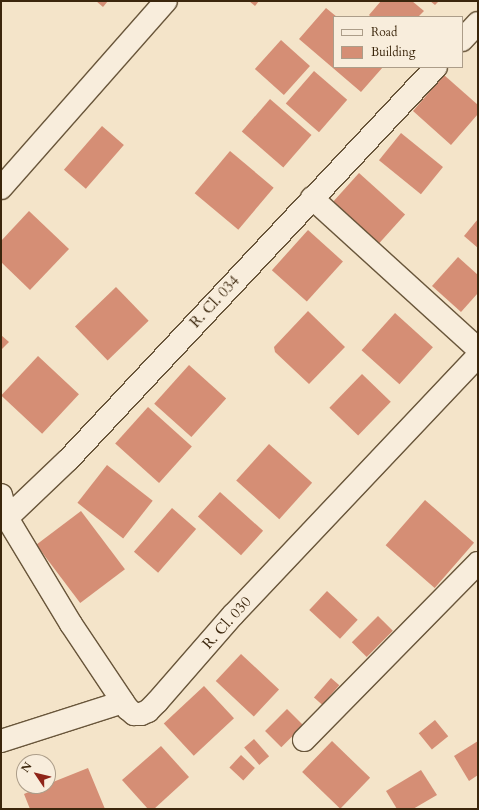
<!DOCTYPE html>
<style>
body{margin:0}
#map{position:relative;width:479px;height:810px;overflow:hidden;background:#f4e4c9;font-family:Cardo,serif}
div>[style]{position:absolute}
.building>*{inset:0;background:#d58e75;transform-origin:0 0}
.roads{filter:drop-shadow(1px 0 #69563b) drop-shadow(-1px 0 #69563b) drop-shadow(0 1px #69563b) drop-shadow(0 -1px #69563b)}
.minor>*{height:22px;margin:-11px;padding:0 11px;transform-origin:11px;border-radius:11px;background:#f8eddc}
span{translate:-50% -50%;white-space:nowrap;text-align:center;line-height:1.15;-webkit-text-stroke:3.5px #f8eddc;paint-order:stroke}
.street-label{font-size:15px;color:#3b260c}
.frame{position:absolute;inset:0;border:2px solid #3b260c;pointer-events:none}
.legend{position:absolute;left:333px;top:16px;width:130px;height:52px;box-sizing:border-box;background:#f8eddc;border:1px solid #ac9d89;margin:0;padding:5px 7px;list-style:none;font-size:12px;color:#3b260c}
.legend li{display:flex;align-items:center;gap:8px;height:20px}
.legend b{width:20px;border:1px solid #ac9d89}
.north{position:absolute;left:16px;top:754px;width:40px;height:40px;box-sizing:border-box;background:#f8eddc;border:1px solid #ac9d89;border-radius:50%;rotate:305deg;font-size:11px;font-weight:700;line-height:16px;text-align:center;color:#3b260c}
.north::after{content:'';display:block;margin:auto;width:14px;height:18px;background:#8f2418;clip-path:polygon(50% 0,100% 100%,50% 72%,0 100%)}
</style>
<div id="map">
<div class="building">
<div style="clip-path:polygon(96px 1px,108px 1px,103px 7px)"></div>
<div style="clip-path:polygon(249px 1px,259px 1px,255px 6px)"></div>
<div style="clip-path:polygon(381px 1px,412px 1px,424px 11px,418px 17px,371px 17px,369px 15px)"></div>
<div style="clip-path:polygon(430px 1px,439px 1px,435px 5px)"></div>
<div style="clip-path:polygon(326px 8px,337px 17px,334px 17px,334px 67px,383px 67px,361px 92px,299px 39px)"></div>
<div style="left:281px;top:40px;width:39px;height:39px;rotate:42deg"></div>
<div style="left:314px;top:71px;width:44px;height:43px;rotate:41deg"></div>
<div style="clip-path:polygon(444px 75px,478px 105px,478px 114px,451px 145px,413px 111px)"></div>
<div style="left:270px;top:99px;width:55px;height:43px;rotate:41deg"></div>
<div style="left:102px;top:126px;width:29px;height:58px;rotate:41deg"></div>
<div style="left:401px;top:133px;width:54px;height:35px;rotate:39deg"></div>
<div style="left:230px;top:151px;width:57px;height:55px;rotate:40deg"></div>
<div style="left:359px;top:173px;width:62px;height:39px;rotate:42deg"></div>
<div style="clip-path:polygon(29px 211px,69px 249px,30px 290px,1px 262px,1px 241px)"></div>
<div style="clip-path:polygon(478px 219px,478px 248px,464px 236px)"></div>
<div style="left:308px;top:230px;width:47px;height:54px;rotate:42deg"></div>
<div style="clip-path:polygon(458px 257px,478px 275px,478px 293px,461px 312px,432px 286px)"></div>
<div style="left:116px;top:287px;width:47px;height:57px;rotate:46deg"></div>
<div style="clip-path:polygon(308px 311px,345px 347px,309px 384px,275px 352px,274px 347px)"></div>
<div style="left:395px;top:313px;width:51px;height:50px;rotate:42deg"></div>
<div style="clip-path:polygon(1px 335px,9px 342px,1px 350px)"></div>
<div style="left:38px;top:356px;width:56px;height:54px;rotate:43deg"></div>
<div style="left:189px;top:365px;width:50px;height:52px;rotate:42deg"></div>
<div style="left:362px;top:374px;width:40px;height:47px;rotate:44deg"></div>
<div style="left:148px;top:407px;width:59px;height:49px;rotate:42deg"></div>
<div style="left:269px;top:444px;width:58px;height:49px;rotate:42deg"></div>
<div style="left:107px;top:465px;width:58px;height:48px;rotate:38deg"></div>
<div style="left:220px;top:492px;width:58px;height:33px;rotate:42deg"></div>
<div style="left:425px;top:500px;width:65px;height:60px;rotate:41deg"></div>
<div style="left:172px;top:508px;width:32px;height:58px;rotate:41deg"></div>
<div style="left:81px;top:511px;width:73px;height:56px;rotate:53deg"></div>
<div style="left:327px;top:591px;width:42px;height:26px;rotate:43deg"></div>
<div style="left:378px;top:616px;width:21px;height:37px;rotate:45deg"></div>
<div style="left:241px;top:654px;width:52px;height:37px;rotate:43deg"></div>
<div style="left:331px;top:678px;width:11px;height:26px;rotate:41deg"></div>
<div style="left:204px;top:686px;width:44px;height:55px;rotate:47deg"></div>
<div style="left:287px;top:709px;width:23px;height:31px;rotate:45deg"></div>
<div style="left:435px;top:720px;width:21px;height:21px;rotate:51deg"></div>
<div style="left:254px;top:739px;width:23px;height:13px;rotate:49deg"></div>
<div style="left:332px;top:741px;width:53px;height:43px;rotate:44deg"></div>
<div style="clip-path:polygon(478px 741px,478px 775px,469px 781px,454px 756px)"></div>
<div style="clip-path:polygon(161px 746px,189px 777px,154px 809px,148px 809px,122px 780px)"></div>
<div style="left:241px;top:755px;width:19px;height:17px;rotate:43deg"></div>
<div style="clip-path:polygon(88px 768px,105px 809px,30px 809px,24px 794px,43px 786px,48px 786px,48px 784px)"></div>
<div style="clip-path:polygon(421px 770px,437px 795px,413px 809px,397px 809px,386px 791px)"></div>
</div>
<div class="roads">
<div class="minor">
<div style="left:462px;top:40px;width:23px;rotate:-47deg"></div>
<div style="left:1px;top:188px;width:249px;rotate:-48.6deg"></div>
<div style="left:312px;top:198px;width:224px;rotate:42.3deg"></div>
<div style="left:1px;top:495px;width:24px;rotate:75deg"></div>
<div style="left:7px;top:518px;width:84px;rotate:-43.6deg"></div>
<div style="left:68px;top:460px;width:538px;rotate:-46.88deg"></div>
<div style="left:7px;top:518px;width:124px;rotate:58.9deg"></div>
<div style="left:71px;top:624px;width:102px;rotate:56.2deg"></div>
<div style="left:128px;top:709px;width:8px;rotate:40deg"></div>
<div style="left:134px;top:714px;width:7px"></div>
<div style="left:141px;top:714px;width:8px;rotate:-23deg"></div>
<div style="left:148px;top:711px;width:13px;rotate:-45deg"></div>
<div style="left:157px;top:702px;width:116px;rotate:-48.9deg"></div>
<div style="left:233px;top:615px;width:357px;rotate:-46.6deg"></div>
<div style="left:304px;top:740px;width:248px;rotate:-45.5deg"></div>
<div style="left:1px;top:741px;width:128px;rotate:-17.7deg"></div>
</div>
</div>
<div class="street-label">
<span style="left:215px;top:302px;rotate:-47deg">R. Cl. 034</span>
<span style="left:227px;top:623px;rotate:-48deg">R. Cl. 030</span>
</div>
<div class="frame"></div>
<ul class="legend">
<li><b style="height:5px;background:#f8eddc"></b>Road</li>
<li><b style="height:11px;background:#d58e75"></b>Building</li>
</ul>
<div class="north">N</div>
</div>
